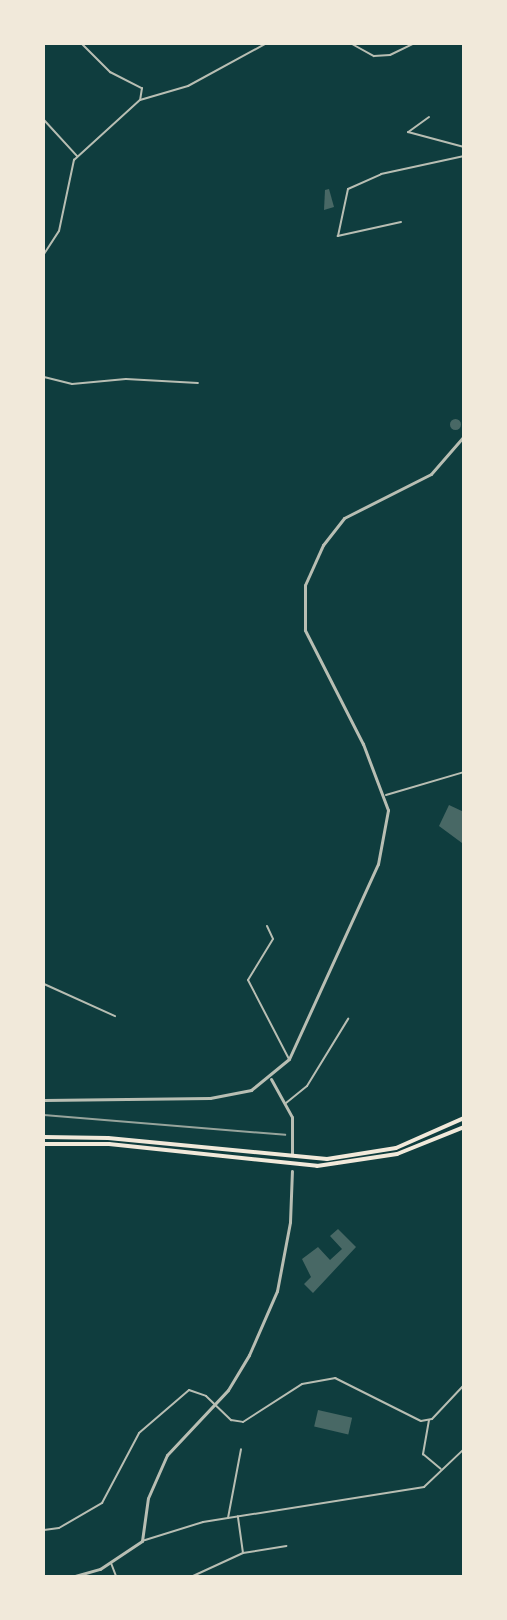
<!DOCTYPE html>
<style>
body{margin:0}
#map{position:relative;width:507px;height:1620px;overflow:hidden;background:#0f3d3e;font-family:"Fira Sans",sans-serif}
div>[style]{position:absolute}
.building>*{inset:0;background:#486865;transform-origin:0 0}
.round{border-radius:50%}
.minor>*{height:2px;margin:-1px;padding:0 1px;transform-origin:1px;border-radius:1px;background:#b8beb3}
.tertiary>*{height:3px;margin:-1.5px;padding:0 1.5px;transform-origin:1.5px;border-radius:1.5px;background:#b8beb3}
.trunk>*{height:4px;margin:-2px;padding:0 2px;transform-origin:2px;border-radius:2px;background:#f1e9da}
.rail>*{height:1.5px;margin:-0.75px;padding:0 0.75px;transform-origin:0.75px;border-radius:0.75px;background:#97a49c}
span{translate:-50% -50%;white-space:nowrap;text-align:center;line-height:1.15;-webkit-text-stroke:6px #f1e9da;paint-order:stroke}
.frame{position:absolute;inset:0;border:45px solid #f1e9da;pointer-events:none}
</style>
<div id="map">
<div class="building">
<div style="clip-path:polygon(329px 189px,334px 207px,324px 210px,325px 190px)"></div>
<div class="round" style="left:449.5px;top:418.5px;width:11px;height:11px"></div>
<div style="clip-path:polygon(449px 805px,464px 812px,462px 843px,439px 826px)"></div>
<div style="clip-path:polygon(338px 1229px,356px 1247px,313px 1293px,304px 1284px,311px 1277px,302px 1259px,318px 1247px,330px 1260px,342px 1249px,330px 1236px)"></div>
<div style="left:318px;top:1410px;width:35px;height:17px;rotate:13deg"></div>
</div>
<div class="minor">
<div style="left:82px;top:44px;width:40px;rotate:45deg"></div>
<div style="left:110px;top:72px;width:36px;rotate:27deg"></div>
<div style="left:142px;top:88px;width:12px;rotate:99deg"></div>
<div style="left:352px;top:44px;width:25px;rotate:29deg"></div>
<div style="left:374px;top:56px;width:16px;rotate:-4deg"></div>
<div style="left:390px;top:55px;width:25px;rotate:-26deg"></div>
<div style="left:140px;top:100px;width:50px;rotate:-16.3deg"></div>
<div style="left:188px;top:86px;width:88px;rotate:-28.6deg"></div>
<div style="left:429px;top:117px;width:26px;rotate:144deg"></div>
<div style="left:408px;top:132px;width:58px;rotate:15deg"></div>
<div style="left:44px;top:120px;width:49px;rotate:47.5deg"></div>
<div style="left:401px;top:222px;width:65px;rotate:167.5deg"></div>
<div style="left:338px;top:236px;width:48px;rotate:-78deg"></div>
<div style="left:348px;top:189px;width:36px;rotate:-24deg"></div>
<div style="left:381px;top:174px;width:85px;rotate:-12.2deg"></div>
<div style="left:44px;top:254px;width:27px;rotate:-57deg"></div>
<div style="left:59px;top:231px;width:73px;rotate:-78.1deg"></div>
<div style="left:74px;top:160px;width:89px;rotate:-42.3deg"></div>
<div style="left:44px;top:377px;width:29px;rotate:14deg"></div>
<div style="left:72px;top:384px;width:54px;rotate:-5.3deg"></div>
<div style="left:126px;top:379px;width:72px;rotate:3.2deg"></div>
<div style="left:386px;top:795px;width:81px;rotate:-16.4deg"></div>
<div style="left:267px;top:926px;width:14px;rotate:65deg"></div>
<div style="left:273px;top:939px;width:48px;rotate:121.4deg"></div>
<div style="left:248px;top:980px;width:89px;rotate:62.6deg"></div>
<div style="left:44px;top:984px;width:78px;rotate:24.3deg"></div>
<div style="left:286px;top:1103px;width:27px;rotate:-39deg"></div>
<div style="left:307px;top:1086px;width:79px;rotate:-58.5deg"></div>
<div style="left:429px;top:1420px;width:35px;rotate:100deg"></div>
<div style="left:423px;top:1454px;width:23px;rotate:40deg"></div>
<div style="left:228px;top:1518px;width:70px;rotate:-79.3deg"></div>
<div style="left:44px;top:1530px;width:15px;rotate:-8deg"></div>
<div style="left:59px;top:1528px;width:50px;rotate:-30.2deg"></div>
<div style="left:102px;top:1503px;width:79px;rotate:-62.1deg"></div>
<div style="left:139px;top:1433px;width:66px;rotate:-40.7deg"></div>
<div style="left:189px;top:1390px;width:18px;rotate:19deg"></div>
<div style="left:206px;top:1396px;width:35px;rotate:44deg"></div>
<div style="left:231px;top:1420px;width:12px;rotate:9deg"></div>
<div style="left:243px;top:1422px;width:70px;rotate:-32.8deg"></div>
<div style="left:302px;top:1384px;width:34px;rotate:-10deg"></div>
<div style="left:335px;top:1378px;width:96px;rotate:26.6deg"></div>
<div style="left:421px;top:1421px;width:11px;rotate:-10deg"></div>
<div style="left:432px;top:1419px;width:47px;rotate:-46.7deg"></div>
<div style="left:142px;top:1541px;width:64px;rotate:-17.3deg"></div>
<div style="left:203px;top:1522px;width:224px;rotate:-9deg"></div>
<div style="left:424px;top:1487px;width:55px;rotate:-43.5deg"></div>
<div style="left:243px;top:1553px;width:44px;rotate:-9.2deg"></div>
<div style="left:111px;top:1563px;width:14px;rotate:69deg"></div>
<div style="left:193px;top:1576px;width:55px;rotate:-24.7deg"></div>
<div style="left:243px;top:1553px;width:37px;rotate:-98deg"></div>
</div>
<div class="tertiary">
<div style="left:271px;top:1079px;width:43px;rotate:61.1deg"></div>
<div style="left:292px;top:1117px;width:37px;rotate:90deg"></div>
<div style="left:44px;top:1100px;width:166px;rotate:-0.7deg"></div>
<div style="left:210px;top:1098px;width:42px;rotate:-11deg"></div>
<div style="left:251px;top:1090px;width:49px;rotate:-39.2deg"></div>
<div style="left:289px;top:1059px;width:214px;rotate:-65.5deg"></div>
<div style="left:378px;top:864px;width:55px;rotate:-79.5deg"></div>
<div style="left:388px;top:810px;width:71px;rotate:-110.7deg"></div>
<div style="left:363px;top:744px;width:128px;rotate:-117deg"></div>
<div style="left:305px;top:630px;width:45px;rotate:-90deg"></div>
<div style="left:305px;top:585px;width:44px;rotate:-65.8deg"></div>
<div style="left:323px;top:545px;width:34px;rotate:-52deg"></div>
<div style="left:344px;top:518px;width:97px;rotate:-26.8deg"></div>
<div style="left:431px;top:474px;width:50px;rotate:-49deg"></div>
<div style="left:75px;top:1576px;width:26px;rotate:-16deg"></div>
<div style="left:100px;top:1569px;width:50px;rotate:-33.7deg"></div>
<div style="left:142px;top:1541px;width:43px;rotate:-82.1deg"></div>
<div style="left:148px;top:1498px;width:47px;rotate:-66.2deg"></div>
<div style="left:167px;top:1455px;width:89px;rotate:-46.8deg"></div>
<div style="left:228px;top:1390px;width:41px;rotate:-59deg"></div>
<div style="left:249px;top:1355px;width:70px;rotate:-66.4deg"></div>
<div style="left:277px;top:1291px;width:70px;rotate:-79.3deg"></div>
<div style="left:290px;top:1222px;width:51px;rotate:-87.8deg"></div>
</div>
<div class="trunk">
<div style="left:44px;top:1137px;width:64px;rotate:0.9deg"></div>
<div style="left:108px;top:1138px;width:220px;rotate:5.5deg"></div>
<div style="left:327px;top:1159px;width:70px;rotate:-9.1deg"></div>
<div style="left:396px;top:1148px;width:74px;rotate:-23.8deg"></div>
<div style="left:44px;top:1144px;width:65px"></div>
<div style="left:109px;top:1144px;width:209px;rotate:6deg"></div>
<div style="left:317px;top:1166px;width:81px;rotate:-8.5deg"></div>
<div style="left:397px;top:1154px;width:72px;rotate:-21.9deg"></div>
</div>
<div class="rail">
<div style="left:44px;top:1115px;width:242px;rotate:4.7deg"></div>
</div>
<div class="frame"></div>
</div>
